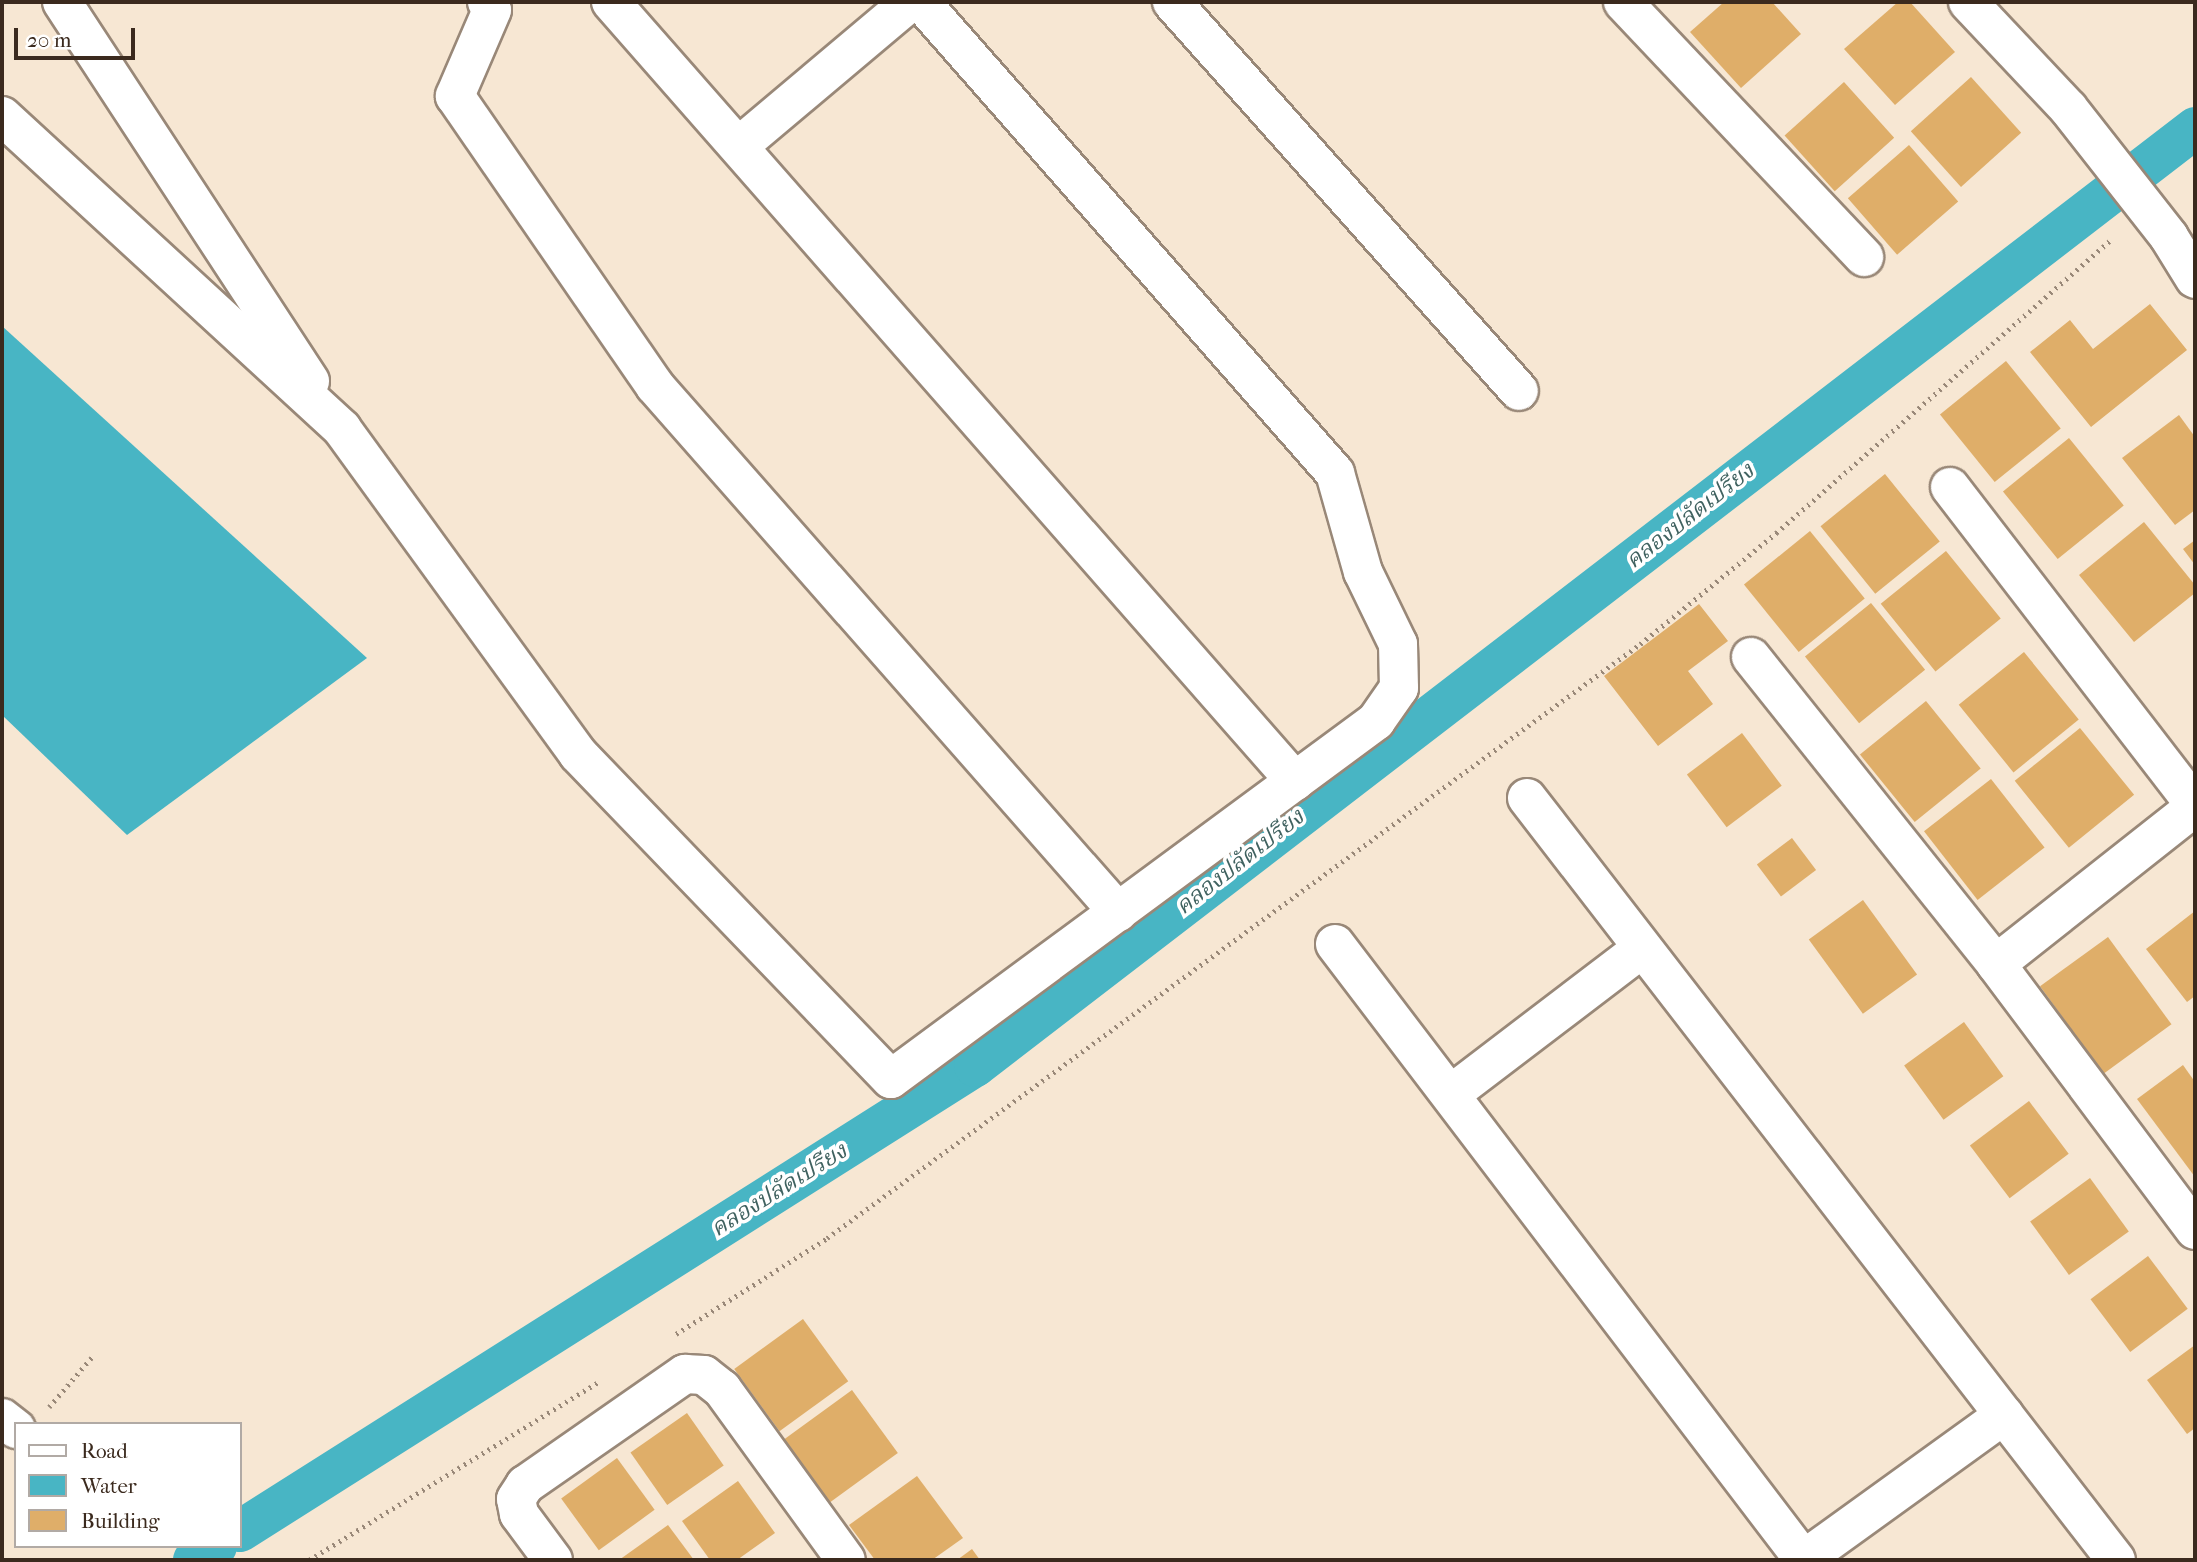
<!DOCTYPE html>
<meta charset="utf-8">
<style>
body{margin:0}
#map{position:relative;width:2197px;height:1562px;overflow:hidden;background:#f7e7d3;font-family:"IM FELL French Canon","Noto Serif Thai",serif}
div>[style]{position:absolute}
.water>*{inset:0;background:#48b5c4}
.canal>*{height:42px;margin:-21px;padding:0 21px;transform-origin:21px;border-radius:21px;background:#48b5c4}
.building>*{inset:0;background:#dfae69;transform-origin:0 0}
.path>*{height:4.5px;margin-top:-2.25px;transform-origin:0;background:repeating-linear-gradient(90deg,#998878 0 2px,transparent 0 7px)}
.roads{filter:drop-shadow(2px 0 #998878) drop-shadow(-2px 0 #998878) drop-shadow(0 2px #998878) drop-shadow(0 -2px #998878)}
.minor>*{height:38px;margin:-19px;padding:0 19px;transform-origin:19px;border-radius:19px;background:#fff}
span{translate:-50% -50%;white-space:nowrap;text-align:center;line-height:1.15;-webkit-text-stroke:7px #fff;paint-order:stroke}
.water-label{font-size:23px;color:#406260;font-style:italic}
.frame{position:absolute;inset:0;border:4px solid #3b2a1e;pointer-events:none}
.legend{position:absolute;left:14px;top:1422px;width:228px;height:126px;box-sizing:border-box;background:#fff;border:2px solid #b1aaa5;margin:0;padding:9px 12px;list-style:none;font-size:21px;color:#3b2a1e}
.legend li{display:flex;align-items:center;gap:14px;height:35px}
.legend b{width:35px;border:2px solid #b1aaa5}
.scale{position:absolute;left:14px;top:28px;width:121px;height:32px;box-sizing:border-box;border:4px solid #3b2a1e;border-top:0;padding-left:9px;font-size:21px;line-height:24px;white-space:nowrap;color:#3b2a1e;-webkit-text-stroke:5px #fff;paint-order:stroke}
</style>
<div id="map">
<div class="water">
<div style="clip-path:polygon(2px 326px,367px 658px,127px 835px,2px 715px)"></div>
</div>
<div class="canal">
<div style="left:240px;top:1531px;width:870px;rotate:-32.32deg"></div>
<div style="left:975px;top:1066px;width:1539px;rotate:-37.55deg"></div>
<div style="left:194px;top:1560px;width:26px;rotate:-32deg"></div>
</div>
<div class="building">
<div style="clip-path:polygon(1724px 2px,1772px 2px,1801px 34px,1741px 88px,1690px 32px)"></div>
<div style="clip-path:polygon(1898px 2px,1910px 2px,1955px 52px,1895px 105px,1844px 49px)"></div>
<div style="left:1971px;top:77px;width:75px;height:81px;rotate:48deg"></div>
<div style="left:1844px;top:82px;width:75px;height:80px;rotate:48deg"></div>
<div style="left:1909px;top:145px;width:75px;height:81px;rotate:49deg"></div>
<div style="clip-path:polygon(2150px 304px,2187px 350px,2091px 427px,2030px 352px,2070px 320px,2093px 349px)"></div>
<div style="left:2006px;top:361px;width:87px;height:85px;rotate:51deg"></div>
<div style="clip-path:polygon(2179px 415px,2195px 437px,2195px 510px,2175px 525px,2122px 458px)"></div>
<div style="left:2069px;top:438px;width:87px;height:85px;rotate:51deg"></div>
<div style="left:1885px;top:474px;width:87px;height:83px;rotate:51deg"></div>
<div style="clip-path:polygon(2144px 522px,2195px 585px,2195px 593px,2134px 642px,2079px 575px)"></div>
<div style="left:1810px;top:531px;width:87px;height:85px;rotate:51deg"></div>
<div style="clip-path:polygon(2195px 540px,2195px 565px,2183px 549px)"></div>
<div style="left:1946px;top:551px;width:87px;height:84px;rotate:51deg"></div>
<div style="left:1871px;top:603px;width:86px;height:85px;rotate:51deg"></div>
<div style="clip-path:polygon(1699px 604px,1728px 641px,1688px 671px,1713px 704px,1658px 746px,1604px 676px)"></div>
<div style="left:2024px;top:652px;width:87px;height:84px;rotate:51deg"></div>
<div style="left:1926px;top:701px;width:87px;height:85px;rotate:51deg"></div>
<div style="left:2080px;top:728px;width:86px;height:84px;rotate:51deg"></div>
<div style="left:1742px;top:733px;width:66px;height:69px;rotate:53deg"></div>
<div style="left:1991px;top:779px;width:87px;height:85px;rotate:52deg"></div>
<div style="left:1792px;top:838px;width:40px;height:44px;rotate:53deg"></div>
<div style="left:1863px;top:900px;width:92px;height:67px;rotate:54deg"></div>
<div style="clip-path:polygon(2195px 911px,2195px 996px,2187px 1002px,2146px 949px)"></div>
<div style="left:2108px;top:937px;width:108px;height:84px;rotate:54deg"></div>
<div style="left:1964px;top:1022px;width:67px;height:74px;rotate:54deg"></div>
<div style="clip-path:polygon(2183px 1065px,2195px 1082px,2195px 1177px,2137px 1099px)"></div>
<div style="left:2029px;top:1101px;width:66px;height:74px;rotate:53deg"></div>
<div style="left:2090px;top:1178px;width:66px;height:74px;rotate:54deg"></div>
<div style="left:2148px;top:1256px;width:66px;height:72px;rotate:53deg"></div>
<div style="left:803px;top:1319px;width:77px;height:85px;rotate:54deg"></div>
<div style="clip-path:polygon(2195px 1345px,2195px 1428px,2187px 1434px,2147px 1380px)"></div>
<div style="left:852px;top:1390px;width:78px;height:85px;rotate:54deg"></div>
<div style="left:687px;top:1413px;width:64px;height:69px;rotate:55deg"></div>
<div style="left:617px;top:1458px;width:64px;height:69px;rotate:54deg"></div>
<div style="clip-path:polygon(917px 1476px,963px 1538px,932px 1560px,875px 1560px,849px 1525px)"></div>
<div style="clip-path:polygon(738px 1481px,775px 1533px,737px 1560px,710px 1560px,682px 1521px)"></div>
<div style="clip-path:polygon(668px 1525px,694px 1560px,619px 1560px)"></div>
<div style="clip-path:polygon(972px 1549px,980px 1560px,957px 1560px)"></div>
</div>
<div class="path">
<div style="left:676px;top:1334px;width:179px;rotate:-32.4deg"></div>
<div style="left:827px;top:1238px;width:1007px;rotate:-36.15deg"></div>
<div style="left:1640px;top:644px;width:176px;rotate:-39.2deg"></div>
<div style="left:1776px;top:533px;width:444px;rotate:-41.2deg"></div>
<div style="left:49px;top:1407px;width:66px;rotate:-49.3deg"></div>
<div style="left:309px;top:1560px;width:342px;rotate:-31.6deg"></div>
</div>
<div class="roads">
<div class="minor">
<div style="left:62px;top:2px;width:453px;rotate:56.8deg"></div>
<div style="left:487px;top:2px;width:9px;rotate:58deg"></div>
<div style="left:492px;top:10px;width:94px;rotate:113.3deg"></div>
<div style="left:455px;top:96px;width:352px;rotate:55.4deg"></div>
<div style="left:655px;top:386px;width:701px;rotate:48.64deg"></div>
<div style="left:611px;top:2px;width:1037px;rotate:48.72deg"></div>
<div style="left:1172px;top:2px;width:521px;rotate:48.27deg"></div>
<div style="left:1623px;top:2px;width:351px;rotate:46.6deg"></div>
<div style="left:1968px;top:2px;width:146px;rotate:46.7deg"></div>
<div style="left:2068px;top:108px;width:164px;rotate:51.9deg"></div>
<div style="left:2169px;top:237px;width:49px;rotate:58.2deg"></div>
<div style="left:2px;top:116px;width:462px;rotate:42.6deg"></div>
<div style="left:342px;top:429px;width:402px;rotate:54deg"></div>
<div style="left:578px;top:754px;width:451px;rotate:46.1deg"></div>
<div style="left:891px;top:1079px;width:603px;rotate:-36.43deg"></div>
<div style="left:1376px;top:721px;width:40px;rotate:-55.1deg"></div>
<div style="left:1399px;top:688px;width:44px;rotate:-91.3deg"></div>
<div style="left:1398px;top:644px;width:80px;rotate:-115.9deg"></div>
<div style="left:1363px;top:572px;width:103px;rotate:-105.8deg"></div>
<div style="left:1335px;top:473px;width:627px;rotate:-131.31deg"></div>
<div style="left:739px;top:146px;width:224px;rotate:-40.1deg"></div>
<div style="left:1950px;top:487px;width:401px;rotate:52.4deg"></div>
<div style="left:1751px;top:657px;width:393px;rotate:51.4deg"></div>
<div style="left:1996px;top:964px;width:332px;rotate:53.2deg"></div>
<div style="left:1527px;top:798px;width:963px;rotate:52.3deg"></div>
<div style="left:1335px;top:944px;width:774px;rotate:52.72deg"></div>
<div style="left:1996px;top:964px;width:253px;rotate:-38.3deg"></div>
<div style="left:1451px;top:1094px;width:239px;rotate:-37.3deg"></div>
<div style="left:2px;top:1418px;width:18px;rotate:38deg"></div>
<div style="left:553px;top:1560px;width:57px;rotate:-126.5deg"></div>
<div style="left:519px;top:1514px;width:15px;rotate:-101deg"></div>
<div style="left:516px;top:1499px;width:17px;rotate:-57deg"></div>
<div style="left:525px;top:1485px;width:195px;rotate:-34.8deg"></div>
<div style="left:685px;top:1374px;width:19px;rotate:3deg"></div>
<div style="left:704px;top:1375px;width:23px;rotate:38deg"></div>
<div style="left:722px;top:1389px;width:211px;rotate:54.1deg"></div>
<div style="left:1803px;top:1560px;width:248px;rotate:-35.8deg"></div>
</div>
</div>
<div class="water-label">
<span style="left:1690px;top:516px;rotate:-38deg">คลองปลัดเปรียง</span>
<span style="left:1240px;top:862px;rotate:-38deg">คลองปลัดเปรียง</span>
<span style="left:779px;top:1190px;rotate:-32deg">คลองปลัดเปรียง</span>
</div>
<div class="frame"></div>
<ul class="legend">
<li><b style="height:9px;background:#fff"></b>Road</li>
<li><b style="height:19px;background:#48b5c4"></b>Water</li>
<li><b style="height:19px;background:#dfae69"></b>Building</li>
</ul>
<div class="scale">20 m</div>
</div>
